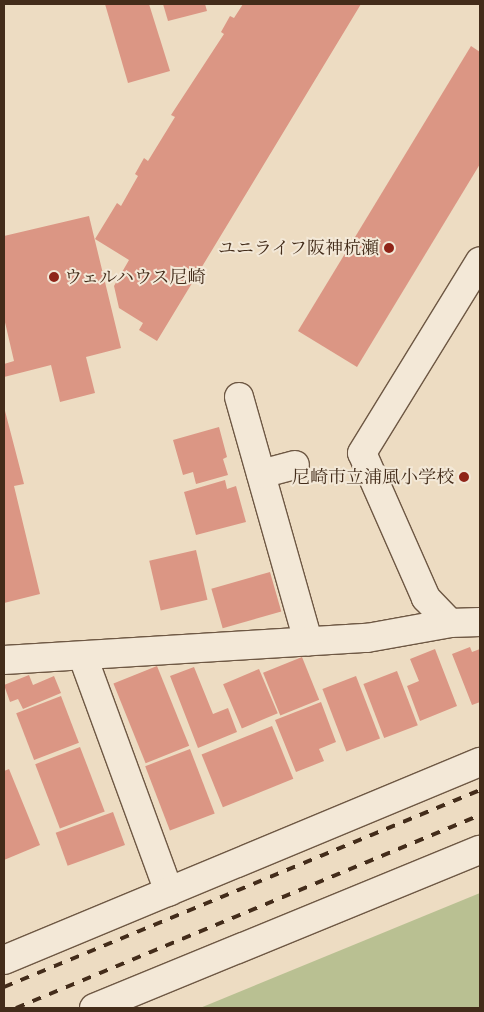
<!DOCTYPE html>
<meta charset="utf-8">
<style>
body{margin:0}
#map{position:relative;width:484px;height:1012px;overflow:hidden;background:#eddcc2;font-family:"EB Garamond","Noto Serif JP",serif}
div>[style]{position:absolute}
.green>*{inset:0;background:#b9c092}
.building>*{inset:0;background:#db9684;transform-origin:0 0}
.roads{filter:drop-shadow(1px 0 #6e5844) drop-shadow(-1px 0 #6e5844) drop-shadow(0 1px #6e5844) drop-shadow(0 -1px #6e5844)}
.minor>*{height:28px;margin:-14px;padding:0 14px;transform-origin:14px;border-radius:14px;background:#f3e8d7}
.rail>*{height:4px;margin-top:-2px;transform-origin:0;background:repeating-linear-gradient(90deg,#432c1a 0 9px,transparent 0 18px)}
.dots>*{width:14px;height:14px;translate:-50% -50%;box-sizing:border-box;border:2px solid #f3e8d7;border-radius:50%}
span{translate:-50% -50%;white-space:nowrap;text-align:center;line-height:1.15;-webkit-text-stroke:4px #f3e8d7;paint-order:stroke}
.poi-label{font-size:18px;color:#432c1a}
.right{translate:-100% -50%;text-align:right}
.left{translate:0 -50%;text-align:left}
.frame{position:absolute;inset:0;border:5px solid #432c1a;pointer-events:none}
</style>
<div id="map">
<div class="green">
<div style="clip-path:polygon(480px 893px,480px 1008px,200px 1008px)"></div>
</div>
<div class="building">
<div style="clip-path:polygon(105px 4px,149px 4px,170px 71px,128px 83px)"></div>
<div style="clip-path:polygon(163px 4px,205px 4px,207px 11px,168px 21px)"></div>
<div style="clip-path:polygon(243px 4px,361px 4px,157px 341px,139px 330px,143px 323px,119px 308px,114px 286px,129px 260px,95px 239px,117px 203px,121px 206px,138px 176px,135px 174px,144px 158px,148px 161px,175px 117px,171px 115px,224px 34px,221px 32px,230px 16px,234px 18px)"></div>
<div style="clip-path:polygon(471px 46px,480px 52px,480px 164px,357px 367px,298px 331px)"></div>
<div style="clip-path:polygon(89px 216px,121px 348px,86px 357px,95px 393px,60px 402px,51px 365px,4px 377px,4px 364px,14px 361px,4px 318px,4px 236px)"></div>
<div style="clip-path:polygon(4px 407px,24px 484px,14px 486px,40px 594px,4px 603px)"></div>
<div style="clip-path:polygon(219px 427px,227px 457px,223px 459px,228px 475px,196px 484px,193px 472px,183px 475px,173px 440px)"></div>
<div style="clip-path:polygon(225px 480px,227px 489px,236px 486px,246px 522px,196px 535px,184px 492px)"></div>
<div style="left:196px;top:550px;width:51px;height:48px;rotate:77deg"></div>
<div style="left:270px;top:572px;width:41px;height:61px;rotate:74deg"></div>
<div style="clip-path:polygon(470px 647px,472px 652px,480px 649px,480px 702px,472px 705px,452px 654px)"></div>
<div style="clip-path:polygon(435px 649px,457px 706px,420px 721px,407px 686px,419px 681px,410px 659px)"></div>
<div style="left:302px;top:657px;width:46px;height:42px;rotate:68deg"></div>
<div style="left:157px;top:666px;width:86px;height:47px;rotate:68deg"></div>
<div style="clip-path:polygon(194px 667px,213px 714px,228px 708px,237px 732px,198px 748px,170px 676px)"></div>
<div style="left:259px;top:669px;width:48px;height:39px;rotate:67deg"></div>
<div style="left:397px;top:671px;width:58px;height:36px;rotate:69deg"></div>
<div style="clip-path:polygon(29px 675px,33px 685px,54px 676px,61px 693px,23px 709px,18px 699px,10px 702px,4px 685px)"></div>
<div style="left:356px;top:676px;width:67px;height:36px;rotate:69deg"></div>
<div style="left:61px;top:696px;width:50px;height:48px;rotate:69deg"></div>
<div style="clip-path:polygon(321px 702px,336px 742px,319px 749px,324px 761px,296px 772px,275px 720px)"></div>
<div style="left:272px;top:726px;width:57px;height:76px;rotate:68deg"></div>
<div style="left:80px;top:747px;width:69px;height:48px;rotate:69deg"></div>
<div style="left:190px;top:749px;width:69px;height:48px;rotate:69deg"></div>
<div style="clip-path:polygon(9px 769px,40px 845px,4px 860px,4px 771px)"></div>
<div style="left:113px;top:812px;width:35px;height:61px;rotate:70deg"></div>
</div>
<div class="roads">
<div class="minor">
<div style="left:239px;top:397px;width:254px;rotate:74.2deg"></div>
<div style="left:261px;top:474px;width:35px;rotate:-15deg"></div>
<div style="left:450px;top:623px;width:35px;rotate:-134deg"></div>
<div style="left:426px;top:598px;width:158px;rotate:-113.8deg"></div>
<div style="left:362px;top:453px;width:225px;rotate:-58.4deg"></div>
<div style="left:83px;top:657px;width:250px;rotate:69.9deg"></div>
<div style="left:4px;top:660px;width:364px;rotate:-3.5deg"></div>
<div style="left:367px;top:638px;width:84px;rotate:-10.2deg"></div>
<div style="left:450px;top:623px;width:30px;rotate:-2deg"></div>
<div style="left:4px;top:960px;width:516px;rotate:-22.59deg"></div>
<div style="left:94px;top:1008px;width:417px;rotate:-22.3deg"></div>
</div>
</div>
<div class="rail">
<div style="left:4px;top:987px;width:515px;rotate:-22.48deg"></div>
<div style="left:16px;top:1008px;width:503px;rotate:-22.58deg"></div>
</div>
<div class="dots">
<div style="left:389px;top:248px;background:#8f2418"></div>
<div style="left:54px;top:277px;background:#8f2418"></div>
<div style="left:464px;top:477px;background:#8f2418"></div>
</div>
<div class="poi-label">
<span class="right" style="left:379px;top:248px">ユニライフ阪神杭瀬</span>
<span class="left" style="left:64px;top:277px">ウェルハウス尼崎</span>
<span class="right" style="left:454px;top:477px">尼崎市立浦風小学校</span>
</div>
<div class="frame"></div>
</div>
